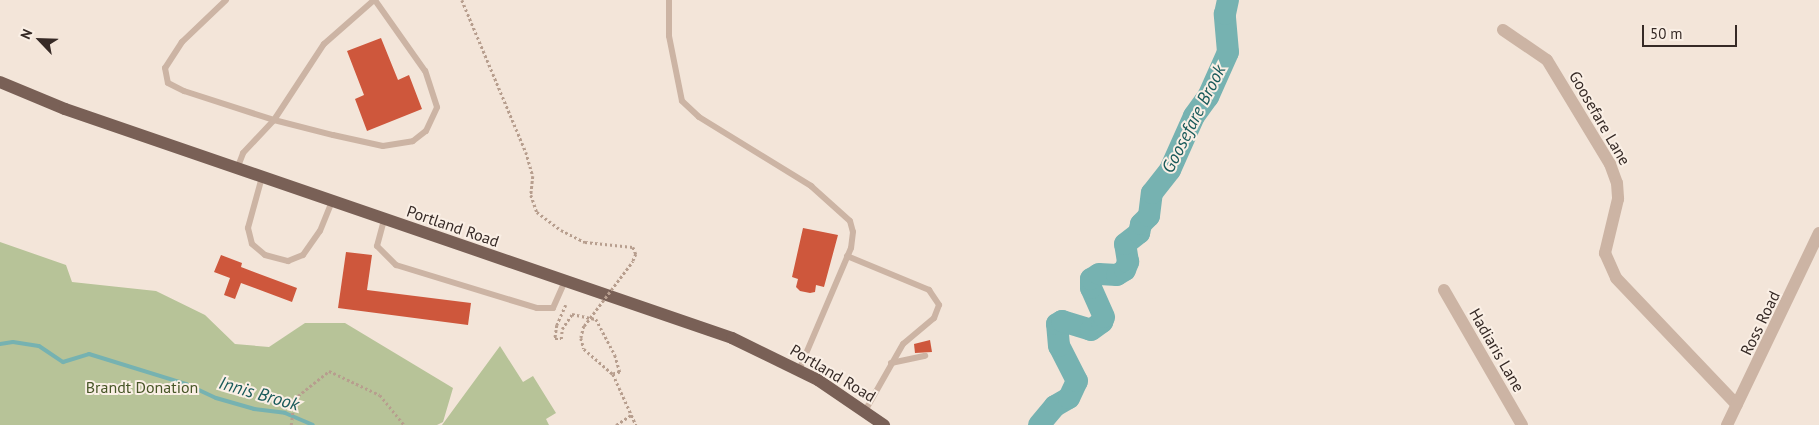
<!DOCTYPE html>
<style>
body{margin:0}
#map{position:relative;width:1819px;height:425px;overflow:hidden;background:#f3e5d9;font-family:"PT Sans",sans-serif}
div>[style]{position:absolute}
.green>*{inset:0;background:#b7c398}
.stream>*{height:4px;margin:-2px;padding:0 2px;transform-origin:2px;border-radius:2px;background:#76b2b1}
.river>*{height:22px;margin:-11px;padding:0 11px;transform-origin:11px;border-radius:11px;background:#76b2b1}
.building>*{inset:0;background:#ce573c}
.path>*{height:2.5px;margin-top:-1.25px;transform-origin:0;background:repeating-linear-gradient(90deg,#b79e8e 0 2.5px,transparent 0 5px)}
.lane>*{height:6px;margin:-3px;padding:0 3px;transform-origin:3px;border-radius:3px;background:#ccb4a4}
.street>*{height:12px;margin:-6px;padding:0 6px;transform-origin:6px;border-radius:6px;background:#ccb4a4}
.primary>*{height:12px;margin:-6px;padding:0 6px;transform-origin:6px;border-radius:6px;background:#796056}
.path-bridge>*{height:2.5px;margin-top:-1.25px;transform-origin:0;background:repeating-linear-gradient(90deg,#b79e8e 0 2.5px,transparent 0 5px)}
span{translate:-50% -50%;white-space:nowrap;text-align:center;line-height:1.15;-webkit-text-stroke:4px #faefe5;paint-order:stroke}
.street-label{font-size:16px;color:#362a26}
.park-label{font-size:16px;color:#485628}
.water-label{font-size:18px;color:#195a5a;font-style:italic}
.north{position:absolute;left:15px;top:15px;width:50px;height:50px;-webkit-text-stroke:4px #faefe5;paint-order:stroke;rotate:294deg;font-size:14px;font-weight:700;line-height:20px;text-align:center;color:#362a26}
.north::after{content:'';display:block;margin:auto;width:18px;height:22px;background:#362a26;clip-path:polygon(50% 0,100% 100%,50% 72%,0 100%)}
.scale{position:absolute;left:1642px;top:25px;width:95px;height:22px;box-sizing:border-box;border:2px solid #362a26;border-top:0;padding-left:6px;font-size:15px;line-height:18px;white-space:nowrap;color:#362a26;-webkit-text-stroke:4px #faefe5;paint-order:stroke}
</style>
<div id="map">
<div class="green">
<div style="clip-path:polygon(0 242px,66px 265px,72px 282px,156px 291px,205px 315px,235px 344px,269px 347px,305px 323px,345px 323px,453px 388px,443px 422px,437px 425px,0 425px)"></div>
<div style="clip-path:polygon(500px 346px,523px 382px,533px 376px,556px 413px,546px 419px,549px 425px,442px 425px)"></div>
</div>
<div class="stream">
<div style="left:0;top:344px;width:13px;rotate:-9deg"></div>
<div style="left:13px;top:342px;width:26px;rotate:9deg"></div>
<div style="left:39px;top:346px;width:29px;rotate:34deg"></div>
<div style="left:63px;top:362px;width:27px;rotate:-17deg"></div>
<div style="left:89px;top:354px;width:102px;rotate:17.2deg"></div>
<div style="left:186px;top:384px;width:33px;rotate:25deg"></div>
<div style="left:216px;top:398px;width:40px;rotate:16deg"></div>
<div style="left:254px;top:409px;width:31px;rotate:7deg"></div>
<div style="left:285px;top:413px;width:30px;rotate:23deg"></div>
</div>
<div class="river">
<div style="left:1039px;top:425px;width:25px;rotate:-50deg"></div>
<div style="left:1055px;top:406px;width:16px;rotate:-30deg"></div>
<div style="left:1069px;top:398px;width:19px;rotate:-65deg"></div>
<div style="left:1077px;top:381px;width:39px;rotate:-117deg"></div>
<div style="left:1059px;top:346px;width:22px;rotate:-95deg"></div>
<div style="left:1057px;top:324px;width:6px;rotate:-31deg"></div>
<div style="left:1062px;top:321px;width:30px;rotate:17deg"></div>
<div style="left:1091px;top:330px;width:14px;rotate:-36deg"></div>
<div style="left:1102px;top:322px;width:5px;rotate:-68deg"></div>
<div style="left:1104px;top:317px;width:32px;rotate:-114deg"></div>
<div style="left:1091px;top:288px;width:9px;rotate:-90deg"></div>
<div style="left:1091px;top:279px;width:9px;rotate:-32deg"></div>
<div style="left:1099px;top:274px;width:18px;rotate:3deg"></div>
<div style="left:1117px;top:275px;width:9px;rotate:-32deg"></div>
<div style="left:1125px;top:270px;width:9px;rotate:-69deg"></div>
<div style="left:1128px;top:262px;width:18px;rotate:-99deg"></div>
<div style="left:1125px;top:244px;width:18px;rotate:-38deg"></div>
<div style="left:1139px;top:233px;width:9px;rotate:-77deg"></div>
<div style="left:1141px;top:224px;width:11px;rotate:-45deg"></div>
<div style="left:1149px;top:216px;width:23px;rotate:-83deg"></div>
<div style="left:1152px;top:193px;width:29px;rotate:-52deg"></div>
<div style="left:1170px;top:170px;width:59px;rotate:-66deg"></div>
<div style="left:1194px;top:116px;width:24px;rotate:-54deg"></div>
<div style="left:1208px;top:97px;width:49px;rotate:-66deg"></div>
<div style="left:1228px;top:52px;width:38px;rotate:-95deg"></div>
<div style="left:1225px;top:14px;width:14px;rotate:-78deg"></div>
</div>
<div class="building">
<div style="clip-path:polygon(381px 38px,398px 80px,409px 75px,422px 109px,367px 131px,355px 99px,364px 95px,347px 51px)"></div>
<div style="clip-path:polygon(803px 228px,838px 235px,824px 287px,816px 285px,815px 292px,810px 293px,800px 291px,796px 287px,798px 279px,792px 277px)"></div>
<div style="clip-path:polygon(346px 252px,372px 255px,367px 290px,471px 303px,468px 325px,338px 308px)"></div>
<div style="clip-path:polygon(221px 255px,242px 263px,241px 267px,297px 288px,292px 302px,241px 283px,235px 299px,224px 295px,230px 278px,214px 272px)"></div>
<div style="clip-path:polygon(930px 340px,932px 352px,915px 353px,914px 344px)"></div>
</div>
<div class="path">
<div style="left:462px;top:0;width:165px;rotate:67.2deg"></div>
<div style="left:526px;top:152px;width:25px;rotate:74deg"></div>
<div style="left:533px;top:176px;width:19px;rotate:96deg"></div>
<div style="left:531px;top:195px;width:18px;rotate:71deg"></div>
<div style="left:537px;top:212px;width:30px;rotate:37deg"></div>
<div style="left:561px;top:230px;width:27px;rotate:27deg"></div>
<div style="left:585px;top:242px;width:48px;rotate:5.9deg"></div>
<div style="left:633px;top:247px;width:8px;rotate:67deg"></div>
<div style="left:636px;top:254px;width:8px;rotate:113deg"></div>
<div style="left:566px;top:305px;width:22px;rotate:114deg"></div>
<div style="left:557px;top:325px;width:14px;rotate:98deg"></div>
<div style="left:555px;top:339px;width:6px"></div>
<div style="left:561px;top:339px;width:10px;rotate:-84deg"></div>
<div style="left:562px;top:329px;width:18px;rotate:-56deg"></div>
<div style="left:572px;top:314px;width:25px;rotate:12deg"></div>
<div style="left:596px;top:319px;width:41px;rotate:62.2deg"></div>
<div style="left:615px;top:355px;width:18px;rotate:74deg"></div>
<div style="left:620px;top:372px;width:7px;rotate:164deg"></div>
<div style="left:584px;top:326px;width:12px;rotate:104deg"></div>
<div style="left:581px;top:338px;width:11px;rotate:75deg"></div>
<div style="left:584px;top:349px;width:38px;rotate:41deg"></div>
<div style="left:613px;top:374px;width:56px;rotate:65.7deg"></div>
<div style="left:291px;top:425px;width:26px;rotate:-83deg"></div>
<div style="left:294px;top:399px;width:45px;rotate:-38.7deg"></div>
<div style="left:329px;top:371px;width:56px;rotate:25.2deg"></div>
<div style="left:380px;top:395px;width:38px;rotate:51deg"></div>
<div style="left:616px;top:425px;width:18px;rotate:-34deg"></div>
</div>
<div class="lane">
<div style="left:226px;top:0;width:61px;rotate:136.3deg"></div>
<div style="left:182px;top:42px;width:31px;rotate:123deg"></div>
<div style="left:165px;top:68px;width:15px;rotate:79deg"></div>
<div style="left:168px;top:83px;width:18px;rotate:27deg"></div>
<div style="left:184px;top:91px;width:95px;rotate:17.9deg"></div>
<div style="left:274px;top:120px;width:61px;rotate:14.3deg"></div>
<div style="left:333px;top:135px;width:51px;rotate:12.4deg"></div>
<div style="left:383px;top:146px;width:30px;rotate:-9deg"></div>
<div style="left:413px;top:141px;width:16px;rotate:-38deg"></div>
<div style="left:426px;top:131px;width:26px;rotate:-65deg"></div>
<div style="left:437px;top:107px;width:38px;rotate:-108deg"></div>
<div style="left:425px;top:71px;width:87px;rotate:-125.2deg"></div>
<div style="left:669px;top:0;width:36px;rotate:90deg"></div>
<div style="left:669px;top:36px;width:66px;rotate:78.7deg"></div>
<div style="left:682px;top:101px;width:23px;rotate:43deg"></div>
<div style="left:699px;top:117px;width:132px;rotate:31.6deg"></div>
<div style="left:811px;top:186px;width:52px;rotate:41.9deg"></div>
<div style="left:850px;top:221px;width:11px;rotate:75deg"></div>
<div style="left:853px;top:232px;width:16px;rotate:97deg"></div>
<div style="left:851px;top:248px;width:133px;rotate:113.1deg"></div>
<div style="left:237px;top:169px;width:17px;rotate:-69deg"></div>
<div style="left:243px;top:153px;width:45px;rotate:-46.8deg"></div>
<div style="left:274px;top:120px;width:91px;rotate:-56.7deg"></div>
<div style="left:324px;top:44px;width:67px;rotate:-41.3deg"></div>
<div style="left:262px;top:177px;width:53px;rotate:105.4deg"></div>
<div style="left:248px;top:228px;width:16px;rotate:76deg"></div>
<div style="left:252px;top:244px;width:17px;rotate:40deg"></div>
<div style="left:265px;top:255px;width:24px;rotate:15deg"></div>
<div style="left:288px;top:261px;width:16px;rotate:-22deg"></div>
<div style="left:303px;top:255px;width:29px;rotate:-55deg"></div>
<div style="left:320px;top:231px;width:32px;rotate:-68deg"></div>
<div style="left:384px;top:220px;width:27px;rotate:105deg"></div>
<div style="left:377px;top:246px;width:27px;rotate:45deg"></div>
<div style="left:396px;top:265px;width:147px;rotate:17deg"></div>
<div style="left:537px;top:308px;width:16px"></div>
<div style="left:553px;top:308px;width:30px;rotate:-66deg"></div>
<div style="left:847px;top:256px;width:89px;rotate:22.5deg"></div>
<div style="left:929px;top:290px;width:18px;rotate:56deg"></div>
<div style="left:939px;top:305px;width:14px;rotate:111deg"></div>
<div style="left:934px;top:318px;width:40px;rotate:140deg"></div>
<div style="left:903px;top:344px;width:77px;rotate:119.6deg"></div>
<div style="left:891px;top:363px;width:35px;rotate:-12deg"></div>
</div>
<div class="street">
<div style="left:1503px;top:30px;width:53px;rotate:34.3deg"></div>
<div style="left:1547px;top:60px;width:122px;rotate:58.8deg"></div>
<div style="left:1610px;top:164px;width:20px;rotate:70deg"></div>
<div style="left:1617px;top:183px;width:16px;rotate:86deg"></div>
<div style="left:1618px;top:199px;width:56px;rotate:103.5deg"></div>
<div style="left:1605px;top:253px;width:27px;rotate:66deg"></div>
<div style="left:1616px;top:278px;width:175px;rotate:46.4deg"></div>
<div style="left:1444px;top:290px;width:156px;rotate:60deg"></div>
<div style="left:1727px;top:425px;width:213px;rotate:-64.4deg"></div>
</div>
<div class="primary">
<div style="left:0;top:82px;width:70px;rotate:22.6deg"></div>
<div style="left:65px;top:109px;width:705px;rotate:18.95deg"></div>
<div style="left:732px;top:338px;width:96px;rotate:26deg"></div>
<div style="left:818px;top:380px;width:80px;rotate:34.3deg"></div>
</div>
<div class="path-bridge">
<div style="left:584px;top:326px;width:81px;rotate:-53deg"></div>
</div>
<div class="street-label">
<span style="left:1600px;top:118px;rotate:60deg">Goosefare Lane</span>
<span style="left:453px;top:226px;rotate:19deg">Portland Road</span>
<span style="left:1760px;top:323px;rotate:-64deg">Ross Road</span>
<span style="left:1497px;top:350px;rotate:60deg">Hadiaris Lane</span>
<span style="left:833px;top:373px;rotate:31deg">Portland Road</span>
</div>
<div class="park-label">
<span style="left:142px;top:387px">Brandt Donation</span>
</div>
<div class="water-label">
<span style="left:1194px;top:119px;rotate:-63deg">Goosefare Brook</span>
<span style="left:259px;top:394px;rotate:16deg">Innis Brook</span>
</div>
<div class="north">N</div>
<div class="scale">50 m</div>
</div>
